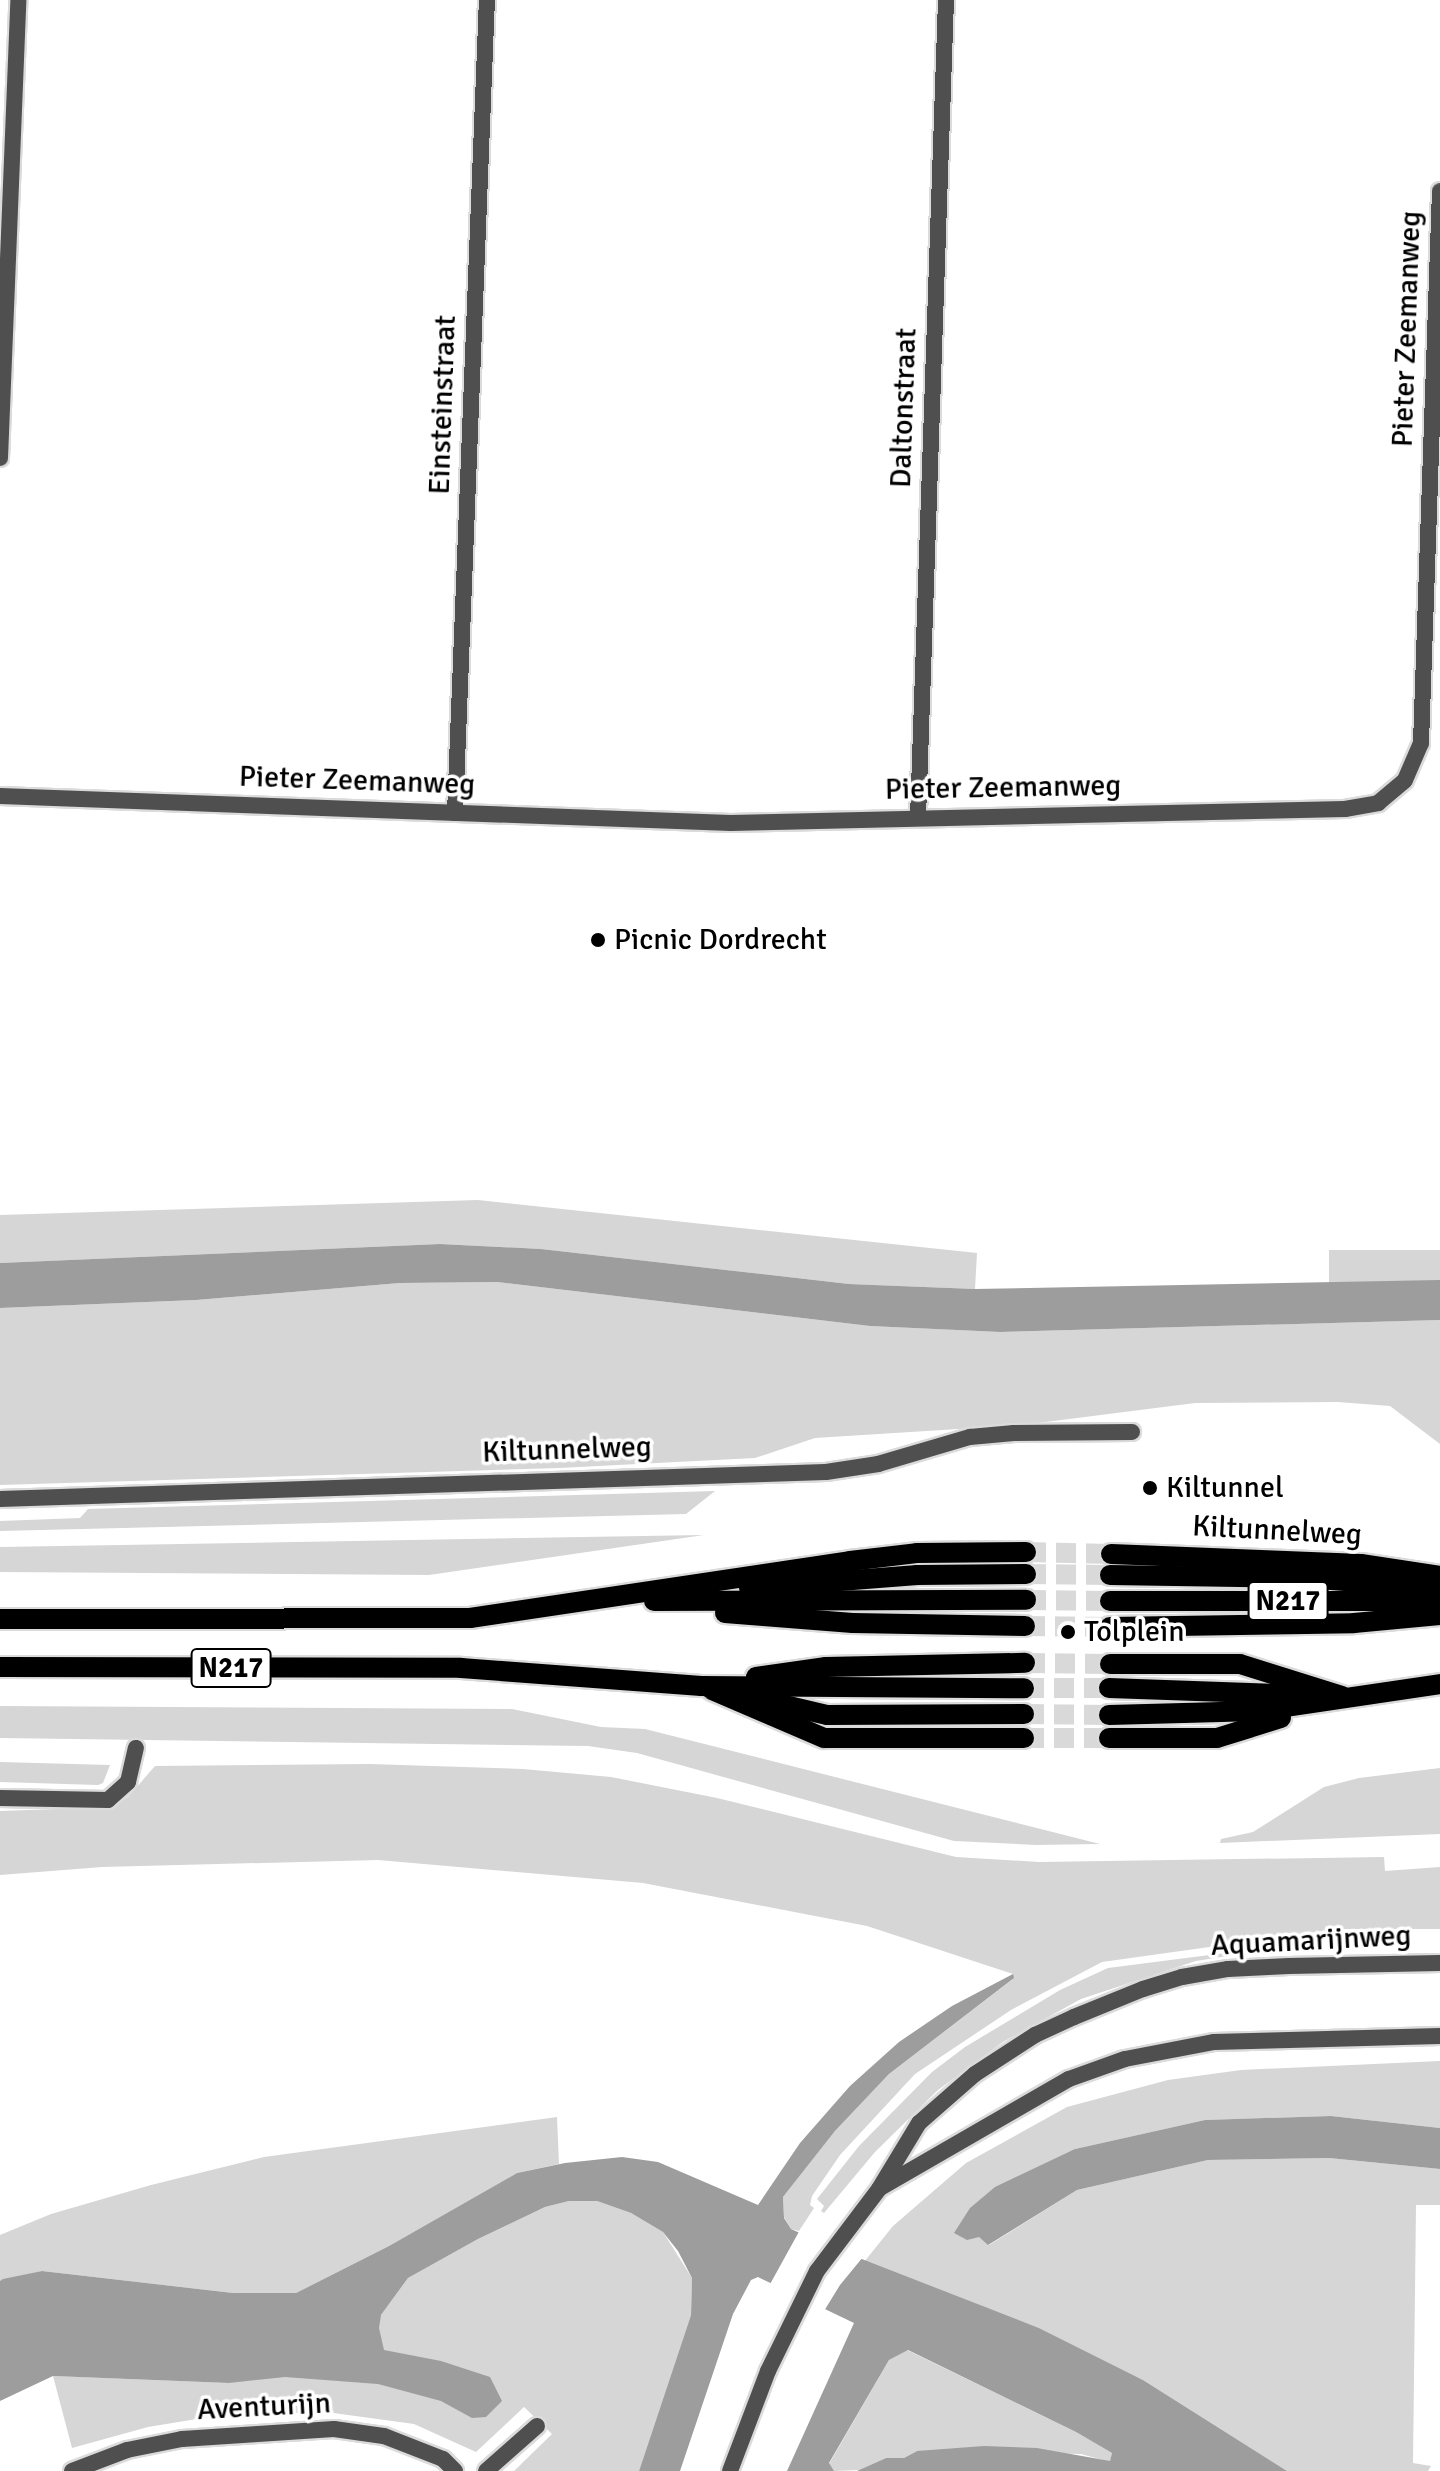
<!DOCTYPE html>
<style>
body{margin:0}
#map{position:relative;width:1440px;height:2471px;overflow:hidden;background:#fff;font-family:Signika,sans-serif}
div>[style]{position:absolute}
.green>*{inset:0;background:#d6d6d6;transform-origin:0 0}
.water>*{inset:0;background:#9d9d9d}
.pier>*{inset:0;background:#fff}
.primary-tunnel>*{height:20px;margin-top:-10px;transform-origin:0;background:repeating-linear-gradient(90deg,#d9d9d9 0 20px,transparent 0 30px)}
.roads{filter:drop-shadow(2px 0 #dbdbdb) drop-shadow(-2px 0 #dbdbdb) drop-shadow(0 2px #dbdbdb) drop-shadow(0 -2px #dbdbdb)}
.minor>*{height:16px;margin:-8px;padding:0 8px;transform-origin:8px;border-radius:8px;background:#4f4f4f}
.tertiary>*{height:16px;margin:-8px;padding:0 8px;transform-origin:8px;border-radius:8px;background:#4f4f4f}
.primary>*{height:20px;margin:-10px;padding:0 10px;transform-origin:10px;border-radius:10px;background:#000}
.dots>*{width:22px;height:22px;translate:-50% -50%;box-sizing:border-box;border:4px solid #fff;border-radius:50%}
span{translate:-50% -50%;white-space:nowrap;text-align:center;line-height:1.15;-webkit-text-stroke:7px #fff;paint-order:stroke}
.shield-label span{padding:2px 6px;background:#fff;border:2px solid;border-radius:6px;-webkit-text-stroke-width:0}
.shield-label{font-size:28px;color:#000;font-weight:700}
.street-label{font-size:30px;color:#000}
.poi-label{font-size:30px;color:#000}
.left{translate:0 -50%;text-align:left}
</style>
<div id="map">
<div class="green">
<div style="clip-path:polygon(478px 1200px,977px 1253px,975px 1289px,849px 1284px,541px 1249px,440px 1244px,0 1263px,0 1215px)"></div>
<div style="left:1329px;top:1250px;width:111px;height:33px"></div>
<div style="clip-path:polygon(497px 1282px,870px 1326px,1000px 1332px,1440px 1320px,1440px 1444px,1390px 1406px,1338px 1402px,1195px 1403px,1022px 1425px,815px 1438px,755px 1458px,559px 1468px,0 1485px,0 1308px,196px 1300px,400px 1283px)"></div>
<div style="clip-path:polygon(715px 1491px,686px 1514px,0 1531px,0 1521px,80px 1518px,88px 1509px)"></div>
<div style="clip-path:polygon(704px 1535px,429px 1575px,0 1572px,0 1547px)"></div>
<div style="clip-path:polygon(0 1706px,512px 1709px,601px 1727px,645px 1729px,1100px 1844px,1036px 1845px,954px 1841px,637px 1753px,588px 1746px,0 1738px)"></div>
<div style="clip-path:polygon(0 1762px,110px 1765px,103px 1783px,98px 1785px,0 1782px)"></div>
<div style="clip-path:polygon(370px 1764px,523px 1769px,611px 1777px,717px 1798px,956px 1857px,1039px 1862px,1384px 1857px,1385px 1871px,1440px 1867px,1440px 1929px,1337px 1929px,1102px 1962px,1011px 2010px,915px 2074px,840px 2155px,812px 2196px,810px 2205px,814px 2208px,799px 2231px,791px 2229px,784px 2217px,783px 2197px,835px 2131px,889px 2074px,1013px 1979px,1013px 1974px,867px 1926px,643px 1883px,378px 1860px,102px 1867px,0 1875px,0 1811px,113px 1807px,128px 1797px,155px 1766px)"></div>
<div style="clip-path:polygon(1440px 1768px,1440px 1834px,1220px 1843px,1221px 1839px,1253px 1832px,1324px 1787px,1359px 1778px)"></div>
<div style="clip-path:polygon(1343px 1938px,1196px 1961px,1081px 1999px,1003px 2042px,938px 2090px,875px 2152px,824px 2213px,821px 2211px,824px 2206px,817px 2199px,859px 2146px,932px 2072px,965px 2047px,1060px 1990px,1108px 1968px)"></div>
<div style="clip-path:polygon(1440px 2061px,1440px 2128px,1331px 2116px,1205px 2120px,1075px 2149px,979px 2237px,989px 2245px,1077px 2190px,1208px 2160px,1329px 2158px,1440px 2169px,1440px 2205px,1416px 2205px,1413px 2463px,1431px 2466px,1428px 2471px,1287px 2471px,1143px 2380px,1039px 2328px,864px 2262px,893px 2226px,966px 2163px,1067px 2107px,1168px 2080px,1241px 2070px)"></div>
<div style="clip-path:polygon(557px 2117px,559px 2164px,517px 2173px,389px 2246px,296px 2293px,233px 2293px,42px 2271px,0 2281px,0 2235px,51px 2214px,151px 2185px,264px 2157px)"></div>
<div style="clip-path:polygon(569px 2201px,597px 2201px,631px 2213px,663px 2232px,692px 2278px,691px 2315px,639px 2471px,514px 2471px,552px 2434px,524px 2407px,476px 2452px,414px 2424px,326px 2412px,215px 2416px,148px 2427px,72px 2448px,53px 2376px,229px 2383px,381px 2315px,408px 2278px,478px 2239px,545px 2207px)"></div>
<div style="clip-path:polygon(907px 2350px,1076px 2432px,1112px 2453px,1110px 2462px,1081px 2454px,917px 2451px,904px 2458px,886px 2458px,860px 2470px,834px 2471px,829px 2464px,889px 2360px)"></div>
</div>
<div class="water">
<div style="clip-path:polygon(440px 1244px,541px 1249px,849px 1284px,975px 1289px,1440px 1280px,1440px 1320px,1000px 1332px,870px 1326px,497px 1282px,400px 1283px,196px 1300px,0 1308px,0 1263px)"></div>
<div style="clip-path:polygon(1013px 1974px,1014px 1978px,889px 2074px,835px 2131px,783px 2197px,784px 2218px,791px 2229px,831px 2247px,1039px 2328px,1143px 2380px,1287px 2471px,857px 2471px,886px 2458px,904px 2458px,917px 2451px,984px 2446px,1037px 2448px,1110px 2461px,1112px 2453px,1076px 2432px,908px 2350px,889px 2360px,829px 2463px,834px 2471px,787px 2471px,854px 2323px,758px 2277px,751px 2280px,733px 2314px,680px 2471px,639px 2471px,691px 2315px,692px 2278px,678px 2251px,663px 2232px,631px 2213px,597px 2201px,569px 2201px,545px 2207px,478px 2239px,408px 2278px,381px 2315px,379px 2328px,384px 2350px,441px 2361px,490px 2377px,502px 2401px,486px 2417px,472px 2418px,441px 2401px,378px 2384px,285px 2377px,229px 2383px,53px 2376px,0 2401px,0 2281px,3px 2279px,42px 2271px,233px 2293px,296px 2293px,389px 2246px,517px 2173px,565px 2163px,622px 2157px,658px 2162px,758px 2205px,800px 2143px,850px 2086px,899px 2042px,952px 2006px)"></div>
<div style="clip-path:polygon(1331px 2116px,1440px 2128px,1440px 2169px,1329px 2158px,1208px 2160px,1077px 2190px,988px 2245px,979px 2237px,967px 2240px,954px 2233px,970px 2208px,995px 2187px,1075px 2149px,1205px 2120px)"></div>
</div>
<div class="pier">
<div style="clip-path:polygon(801px 2228px,863px 2257px,840px 2285px,824px 2311px,769px 2286px)"></div>
</div>
<div class="primary-tunnel">
<div style="left:1026px;top:1552px;width:85px;rotate:1.3deg"></div>
<div style="left:1026px;top:1574px;width:84px;rotate:0.7deg"></div>
<div style="left:1026px;top:1600px;width:84px;rotate:0.7deg"></div>
<div style="left:1025px;top:1626px;width:85px;rotate:0.7deg"></div>
<div style="left:1025px;top:1663px;width:85px;rotate:0.7deg"></div>
<div style="left:1024px;top:1688px;width:85px"></div>
<div style="left:1024px;top:1714px;width:85px;rotate:0.7deg"></div>
<div style="left:1024px;top:1738px;width:85px"></div>
</div>
<div class="roads">
<div class="minor">
<div style="left:0;top:458px;width:458px;rotate:-87.7deg"></div>
<div style="left:0;top:796px;width:731px;rotate:2.12deg"></div>
<div style="left:731px;top:823px;width:614px;rotate:-1.31deg"></div>
<div style="left:1345px;top:809px;width:34px;rotate:-10deg"></div>
<div style="left:1378px;top:803px;width:35px;rotate:-40deg"></div>
<div style="left:1405px;top:780px;width:40px;rotate:-66.6deg"></div>
<div style="left:1421px;top:743px;width:552px;rotate:-88.03deg"></div>
<div style="left:455px;top:813px;width:814px;rotate:-87.75deg"></div>
<div style="left:918px;top:818px;width:818px;rotate:-88.04deg"></div>
<div style="left:0;top:1499px;width:826px;rotate:-1.87deg"></div>
<div style="left:826px;top:1472px;width:53px;rotate:-8.7deg"></div>
<div style="left:878px;top:1464px;width:96px;rotate:-16.4deg"></div>
<div style="left:970px;top:1437px;width:44px;rotate:-5.2deg"></div>
<div style="left:1014px;top:1433px;width:118px;rotate:-0.5deg"></div>
<div style="left:0;top:1798px;width:108px;rotate:1.1deg"></div>
<div style="left:108px;top:1800px;width:27px;rotate:-42deg"></div>
<div style="left:128px;top:1782px;width:35px;rotate:-77deg"></div>
<div style="left:72px;top:2471px;width:59px;rotate:-20.9deg"></div>
<div style="left:127px;top:2450px;width:56px;rotate:-11.3deg"></div>
<div style="left:182px;top:2439px;width:152px;rotate:-3.8deg"></div>
<div style="left:334px;top:2429px;width:50px;rotate:8deg"></div>
<div style="left:384px;top:2436px;width:63px;rotate:21.3deg"></div>
<div style="left:443px;top:2459px;width:17px;rotate:45deg"></div>
<div style="left:486px;top:2471px;width:68px;rotate:-41.4deg"></div>
</div>
<div class="tertiary">
<div style="left:880px;top:2188px;width:218px;rotate:-30deg"></div>
<div style="left:1069px;top:2079px;width:59px;rotate:-19.7deg"></div>
<div style="left:1125px;top:2059px;width:91px;rotate:-10.8deg"></div>
<div style="left:1214px;top:2042px;width:226px;rotate:-1.5deg"></div>
<div style="left:730px;top:2471px;width:107px;rotate:-69.2deg"></div>
<div style="left:768px;top:2371px;width:111px;rotate:-63.9deg"></div>
<div style="left:817px;top:2271px;width:103px;rotate:-52.9deg"></div>
<div style="left:879px;top:2189px;width:77px;rotate:-58.8deg"></div>
<div style="left:919px;top:2123px;width:74px;rotate:-41.2deg"></div>
<div style="left:975px;top:2074px;width:72px;rotate:-33deg"></div>
<div style="left:1035px;top:2035px;width:43px;rotate:-24.8deg"></div>
<div style="left:1074px;top:2017px;width:74px;rotate:-22.1deg"></div>
<div style="left:1143px;top:1989px;width:41px;rotate:-17.1deg"></div>
<div style="left:1182px;top:1977px;width:47px;rotate:-9.9deg"></div>
<div style="left:1228px;top:1969px;width:61px;rotate:-2.8deg"></div>
<div style="left:1289px;top:1966px;width:151px;rotate:-1.1deg"></div>
</div>
<div class="primary">
<div style="left:1111px;top:1554px;width:250px;rotate:2.3deg"></div>
<div style="left:1361px;top:1564px;width:80px;rotate:8.6deg"></div>
<div style="left:1110px;top:1575px;width:194px;rotate:0.9deg"></div>
<div style="left:1304px;top:1578px;width:136px;rotate:4.2deg"></div>
<div style="left:749px;top:1588px;width:169px;rotate:-4.4deg"></div>
<div style="left:917px;top:1575px;width:109px;rotate:-0.5deg"></div>
<div style="left:654px;top:1601px;width:372px;rotate:-0.2deg"></div>
<div style="left:1110px;top:1601px;width:330px"></div>
<div style="left:725px;top:1613px;width:128px;rotate:4.5deg"></div>
<div style="left:853px;top:1623px;width:172px;rotate:1deg"></div>
<div style="left:0;top:1619px;width:470px;rotate:-0.1deg"></div>
<div style="left:470px;top:1618px;width:384px;rotate:-8.5deg"></div>
<div style="left:850px;top:1561px;width:67px;rotate:-6.8deg"></div>
<div style="left:917px;top:1553px;width:109px;rotate:-0.5deg"></div>
<div style="left:1110px;top:1627px;width:244px;rotate:-0.9deg"></div>
<div style="left:1354px;top:1623px;width:86px;rotate:-5.3deg"></div>
<div style="left:1110px;top:1664px;width:130px"></div>
<div style="left:1240px;top:1664px;width:107px;rotate:17.4deg"></div>
<div style="left:0;top:1667px;width:461px;rotate:0.1deg"></div>
<div style="left:461px;top:1668px;width:241px;rotate:4.3deg"></div>
<div style="left:701px;top:1686px;width:323px;rotate:0.4deg"></div>
<div style="left:756px;top:1677px;width:71px;rotate:-8.1deg"></div>
<div style="left:826px;top:1667px;width:199px;rotate:-1.2deg"></div>
<div style="left:1109px;top:1688px;width:197px;rotate:2deg"></div>
<div style="left:712px;top:1690px;width:122px;rotate:23.2deg"></div>
<div style="left:824px;top:1738px;width:200px"></div>
<div style="left:755px;top:1698px;width:74px;rotate:13.3deg"></div>
<div style="left:827px;top:1715px;width:197px;rotate:-0.3deg"></div>
<div style="left:1109px;top:1715px;width:149px;rotate:-1.5deg"></div>
<div style="left:1258px;top:1711px;width:184px;rotate:-8.4deg"></div>
<div style="left:1109px;top:1738px;width:108px"></div>
<div style="left:1217px;top:1738px;width:67px;rotate:-17.4deg"></div>
</div>
</div>
<div class="dots">
<div style="left:598px;top:940px;background:#000"></div>
<div style="left:1150px;top:1488px;background:#000"></div>
<div style="left:1068px;top:1632px;background:#000"></div>
</div>
<div class="shield-label">
<span style="left:1288px;top:1601px">N217</span>
<span style="left:231px;top:1668px">N217</span>
</div>
<div class="street-label">
<span style="left:1407px;top:329px;rotate:-88deg">Pieter Zeemanweg</span>
<span style="left:443px;top:405px;rotate:-88deg">Einsteinstraat</span>
<span style="left:904px;top:408px;rotate:-88deg">Daltonstraat</span>
<span style="left:357px;top:781px;rotate:2deg">Pieter Zeemanweg</span>
<span style="left:1003px;top:788px;rotate:-1deg">Pieter Zeemanweg</span>
<span style="left:567px;top:1450px;rotate:-2deg">Kiltunnelweg</span>
<span style="left:1277px;top:1531px;rotate:3deg">Kiltunnelweg</span>
<span style="left:1311px;top:1941px;rotate:-3deg">Aquamarijnweg</span>
<span style="left:264px;top:2407px;rotate:-3deg">Aventurijn</span>
</div>
<div class="poi-label">
<span class="left" style="left:614px;top:940px">Picnic Dordrecht</span>
<span class="left" style="left:1166px;top:1488px">Kiltunnel</span>
<span class="left" style="left:1084px;top:1632px">Tolplein</span>
</div>
</div>
